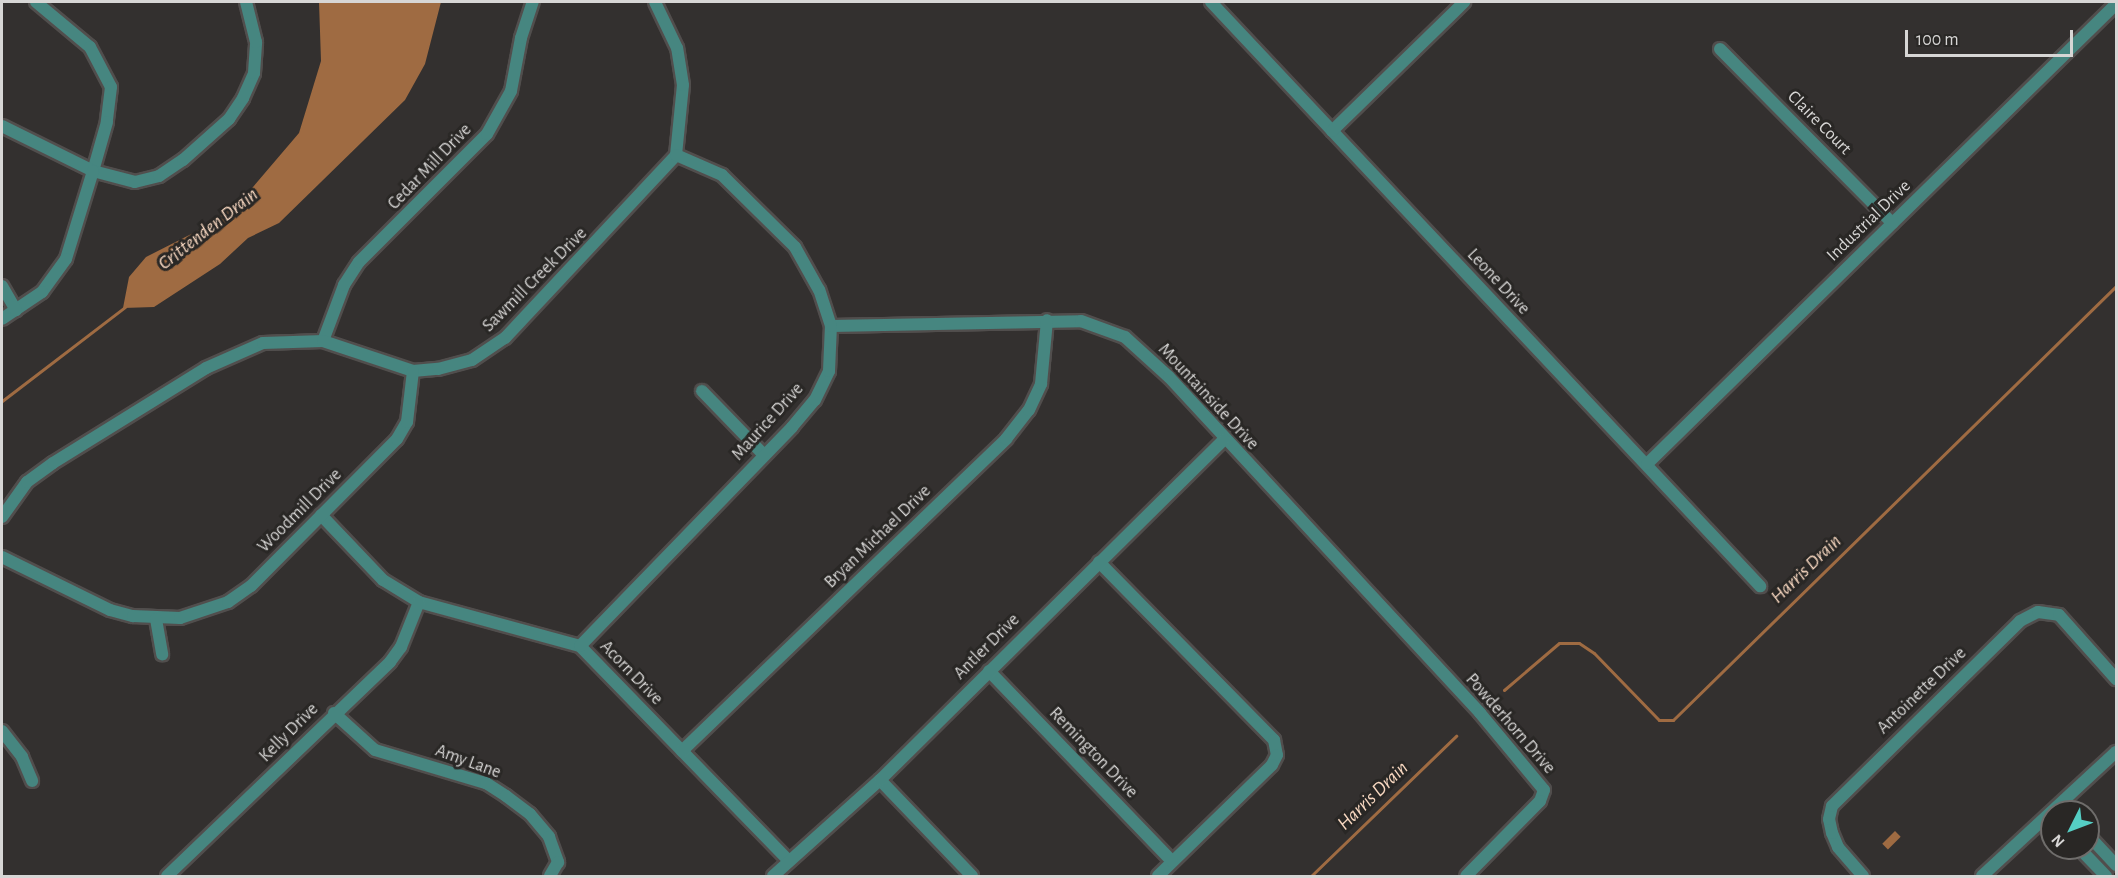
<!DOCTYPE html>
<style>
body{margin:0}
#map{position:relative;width:2118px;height:878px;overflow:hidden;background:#33302f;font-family:"Alegreya Sans",sans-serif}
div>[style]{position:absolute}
.water>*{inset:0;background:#9f6b42;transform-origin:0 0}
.stream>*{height:3px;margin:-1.5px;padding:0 1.5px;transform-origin:1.5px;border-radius:1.5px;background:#9f6b42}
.roads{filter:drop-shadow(2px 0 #514e4d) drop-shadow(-2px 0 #514e4d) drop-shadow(0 2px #514e4d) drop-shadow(0 -2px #514e4d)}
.minor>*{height:12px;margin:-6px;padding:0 6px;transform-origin:6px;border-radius:6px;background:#468680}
span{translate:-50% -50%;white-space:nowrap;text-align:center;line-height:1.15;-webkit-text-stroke:6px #292725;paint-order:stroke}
.street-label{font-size:18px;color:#d7d6d5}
.water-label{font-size:20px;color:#f8d8c1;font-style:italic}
.frame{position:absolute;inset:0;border:3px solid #d7d6d5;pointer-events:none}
.north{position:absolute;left:2040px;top:800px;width:60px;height:60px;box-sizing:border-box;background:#292725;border:2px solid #6f6d6b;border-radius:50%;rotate:228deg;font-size:16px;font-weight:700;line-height:24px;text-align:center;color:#d7d6d5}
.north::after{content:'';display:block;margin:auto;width:21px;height:27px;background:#55cec4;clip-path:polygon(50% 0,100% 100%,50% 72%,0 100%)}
.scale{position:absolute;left:1905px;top:30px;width:168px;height:27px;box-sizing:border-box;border:3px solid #d7d6d5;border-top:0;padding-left:8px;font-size:18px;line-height:21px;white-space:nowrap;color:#d7d6d5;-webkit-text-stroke:4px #292725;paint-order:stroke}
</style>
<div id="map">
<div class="water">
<div style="clip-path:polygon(319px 2px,441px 2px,425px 64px,405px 100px,279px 223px,248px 238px,220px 264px,154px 307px,123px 308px,129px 277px,146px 257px,211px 224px,253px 187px,299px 133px,321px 61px)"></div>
<div style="left:1895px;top:831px;width:8px;height:18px;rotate:45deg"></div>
</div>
<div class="stream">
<div style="left:2px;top:401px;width:155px;rotate:-37.4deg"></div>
<div style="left:1504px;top:690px;width:72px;rotate:-40.5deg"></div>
<div style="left:1559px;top:643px;width:20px"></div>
<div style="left:1579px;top:643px;width:18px;rotate:34deg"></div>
<div style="left:1594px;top:653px;width:93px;rotate:45.9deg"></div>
<div style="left:1659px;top:720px;width:14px"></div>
<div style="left:1673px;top:720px;width:620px;rotate:-44.41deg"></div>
<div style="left:1311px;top:876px;width:202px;rotate:-44deg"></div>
</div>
<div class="roads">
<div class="minor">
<div style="left:36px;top:2px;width:70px;rotate:39.8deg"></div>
<div style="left:90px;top:47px;width:45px;rotate:62.3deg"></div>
<div style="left:111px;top:87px;width:35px;rotate:97deg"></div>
<div style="left:107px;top:122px;width:51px;rotate:105.9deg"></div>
<div style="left:93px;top:171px;width:43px;rotate:14.7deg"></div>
<div style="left:135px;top:182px;width:25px;rotate:-14deg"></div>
<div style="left:159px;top:176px;width:29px;rotate:-34deg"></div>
<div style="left:183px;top:160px;width:62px;rotate:-41.7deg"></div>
<div style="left:229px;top:119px;width:25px;rotate:-56deg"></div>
<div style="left:243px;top:98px;width:27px;rotate:-66deg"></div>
<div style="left:254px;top:73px;width:31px;rotate:-86deg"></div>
<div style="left:256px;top:42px;width:41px;rotate:-104deg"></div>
<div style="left:1211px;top:2px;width:802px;rotate:46.77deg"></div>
<div style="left:1720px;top:49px;width:245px;rotate:45.3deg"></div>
<div style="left:2px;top:126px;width:102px;rotate:26.3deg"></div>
<div style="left:93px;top:171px;width:92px;rotate:107.1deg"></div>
<div style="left:66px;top:259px;width:41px;rotate:126deg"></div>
<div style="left:42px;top:292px;width:48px;rotate:146deg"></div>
<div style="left:1332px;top:131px;width:185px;rotate:-44.3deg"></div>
<div style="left:2px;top:286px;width:28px;rotate:60deg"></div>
<div style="left:831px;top:326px;width:250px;rotate:-1.1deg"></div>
<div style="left:1081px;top:321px;width:47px;rotate:20deg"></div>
<div style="left:1125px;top:337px;width:59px;rotate:42.3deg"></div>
<div style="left:1169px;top:377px;width:458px;rotate:47.2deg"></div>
<div style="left:1480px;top:713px;width:100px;rotate:50.3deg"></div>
<div style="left:1544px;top:790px;width:12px;rotate:110deg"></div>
<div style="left:1540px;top:801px;width:105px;rotate:134.6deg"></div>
<div style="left:323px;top:341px;width:60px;rotate:-69.4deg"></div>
<div style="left:344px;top:285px;width:27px;rotate:-57deg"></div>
<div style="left:359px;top:262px;width:181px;rotate:-45deg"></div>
<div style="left:487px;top:134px;width:49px;rotate:-60.8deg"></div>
<div style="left:511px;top:91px;width:54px;rotate:-79.3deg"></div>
<div style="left:521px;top:38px;width:38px;rotate:-72deg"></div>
<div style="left:702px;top:391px;width:89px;rotate:45.9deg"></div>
<div style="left:1647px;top:464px;width:657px;rotate:-44.44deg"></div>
<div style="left:321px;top:515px;width:90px;rotate:46.4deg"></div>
<div style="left:383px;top:580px;width:42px;rotate:31.4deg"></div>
<div style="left:419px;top:602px;width:167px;rotate:15.3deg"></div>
<div style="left:580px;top:646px;width:300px;rotate:45.8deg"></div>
<div style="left:2px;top:517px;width:43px;rotate:-54.5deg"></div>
<div style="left:27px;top:482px;width:32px;rotate:-36deg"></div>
<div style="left:53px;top:463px;width:180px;rotate:-31.8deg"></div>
<div style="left:206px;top:368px;width:62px;rotate:-23.7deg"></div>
<div style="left:263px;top:343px;width:60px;rotate:-1.9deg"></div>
<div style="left:323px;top:341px;width:95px;rotate:18.4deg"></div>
<div style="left:413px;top:371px;width:25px;rotate:-5deg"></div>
<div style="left:438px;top:369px;width:35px;rotate:-15deg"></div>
<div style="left:472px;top:360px;width:40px;rotate:-34deg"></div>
<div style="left:505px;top:338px;width:250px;rotate:-46.9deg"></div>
<div style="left:676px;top:155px;width:70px;rotate:-84.3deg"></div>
<div style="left:683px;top:85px;width:37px;rotate:-99deg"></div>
<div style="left:677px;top:48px;width:51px;rotate:-115.6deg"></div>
<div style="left:2px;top:557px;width:120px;rotate:26.1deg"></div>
<div style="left:110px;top:610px;width:24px;rotate:15deg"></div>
<div style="left:133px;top:616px;width:47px;rotate:2.4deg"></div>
<div style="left:180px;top:618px;width:51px;rotate:-18.4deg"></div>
<div style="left:228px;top:602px;width:28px;rotate:-35deg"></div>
<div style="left:251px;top:586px;width:207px;rotate:-45.2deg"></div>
<div style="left:397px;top:439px;width:20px;rotate:-60deg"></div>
<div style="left:407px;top:422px;width:51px;rotate:-83.3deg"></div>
<div style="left:1099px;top:562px;width:250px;rotate:45.5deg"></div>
<div style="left:1274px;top:740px;width:15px;rotate:79deg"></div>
<div style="left:1277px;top:755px;width:11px;rotate:117deg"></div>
<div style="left:1272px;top:765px;width:159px;rotate:135.8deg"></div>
<div style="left:156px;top:619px;width:36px;rotate:80deg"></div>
<div style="left:580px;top:646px;width:305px;rotate:-45.9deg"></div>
<div style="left:792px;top:427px;width:35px;rotate:-50deg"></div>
<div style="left:815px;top:400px;width:32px;rotate:-64deg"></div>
<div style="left:829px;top:371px;width:45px;rotate:-87.5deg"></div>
<div style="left:831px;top:326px;width:38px;rotate:-108deg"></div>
<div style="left:819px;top:290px;width:49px;rotate:-119.2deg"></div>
<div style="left:795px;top:247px;width:103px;rotate:-135.4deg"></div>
<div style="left:722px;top:175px;width:50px;rotate:-156.5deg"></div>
<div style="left:989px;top:671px;width:264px;rotate:46.1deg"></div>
<div style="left:334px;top:713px;width:55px;rotate:42.1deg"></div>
<div style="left:375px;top:750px;width:116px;rotate:16.6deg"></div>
<div style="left:486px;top:783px;width:24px;rotate:33deg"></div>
<div style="left:506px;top:796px;width:30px;rotate:37deg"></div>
<div style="left:530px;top:814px;width:30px;rotate:50deg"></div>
<div style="left:549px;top:837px;width:27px;rotate:70deg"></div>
<div style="left:558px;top:862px;width:16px;rotate:120deg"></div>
<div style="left:2px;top:731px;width:33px;rotate:52deg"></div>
<div style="left:22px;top:757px;width:26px;rotate:67deg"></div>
<div style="left:682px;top:751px;width:450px;rotate:-43.9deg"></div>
<div style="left:1006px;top:439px;width:37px;rotate:-52deg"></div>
<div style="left:1029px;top:410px;width:29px;rotate:-65deg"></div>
<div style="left:1041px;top:384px;width:64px;rotate:-84.6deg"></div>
<div style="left:880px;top:780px;width:133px;rotate:46.2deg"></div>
<div style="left:2088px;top:835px;width:41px;rotate:47deg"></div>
<div style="left:2079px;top:848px;width:39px;rotate:46deg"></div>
<div style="left:167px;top:876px;width:309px;rotate:-43.8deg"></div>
<div style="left:390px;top:662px;width:19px;rotate:-54deg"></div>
<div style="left:401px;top:647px;width:48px;rotate:-68.2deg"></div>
<div style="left:773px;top:876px;width:144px;rotate:-41.9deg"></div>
<div style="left:880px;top:780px;width:484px;rotate:-44.7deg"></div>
<div style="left:1863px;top:876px;width:38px;rotate:-131deg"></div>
<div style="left:1838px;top:847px;width:15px;rotate:-113deg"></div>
<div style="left:1832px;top:833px;width:14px;rotate:-102deg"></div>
<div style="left:1829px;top:819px;width:13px;rotate:-77deg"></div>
<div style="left:1832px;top:806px;width:264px;rotate:-44.5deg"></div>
<div style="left:2020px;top:621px;width:20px;rotate:-27deg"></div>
<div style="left:2038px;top:612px;width:21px;rotate:8deg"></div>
<div style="left:2059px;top:615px;width:86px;rotate:48.3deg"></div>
<div style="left:1982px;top:876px;width:183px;rotate:-42.8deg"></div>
</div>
</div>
<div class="street-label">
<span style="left:1819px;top:123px;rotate:45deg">Claire Court</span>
<span style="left:430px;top:167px;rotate:-46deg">Cedar Mill Drive</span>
<span style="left:1869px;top:221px;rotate:-44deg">Industrial Drive</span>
<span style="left:535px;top:280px;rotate:-45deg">Sawmill Creek Drive</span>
<span style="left:1498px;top:282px;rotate:47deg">Leone Drive</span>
<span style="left:1208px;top:397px;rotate:47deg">Mountainside Drive</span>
<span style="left:768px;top:422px;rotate:-48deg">Maurice Drive</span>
<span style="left:300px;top:511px;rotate:-45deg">Woodmill Drive</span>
<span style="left:878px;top:537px;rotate:-44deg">Bryan Michael Drive</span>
<span style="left:987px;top:647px;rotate:-45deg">Antler Drive</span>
<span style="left:631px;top:673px;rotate:46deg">Acorn Drive</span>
<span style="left:1922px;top:691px;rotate:-44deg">Antoinette Drive</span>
<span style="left:1510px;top:724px;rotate:49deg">Powderhorn Drive</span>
<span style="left:289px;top:733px;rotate:-45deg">Kelly Drive</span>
<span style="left:1093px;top:753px;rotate:46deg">Remington Drive</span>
<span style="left:468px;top:762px;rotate:20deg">Amy Lane</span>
</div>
<div class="water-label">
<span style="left:208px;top:229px;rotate:-38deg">Crittenden Drain</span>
<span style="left:1806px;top:569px;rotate:-44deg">Harris Drain</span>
<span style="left:1373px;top:796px;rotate:-44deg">Harris Drain</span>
</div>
<div class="frame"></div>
<div class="north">N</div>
<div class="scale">100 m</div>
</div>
